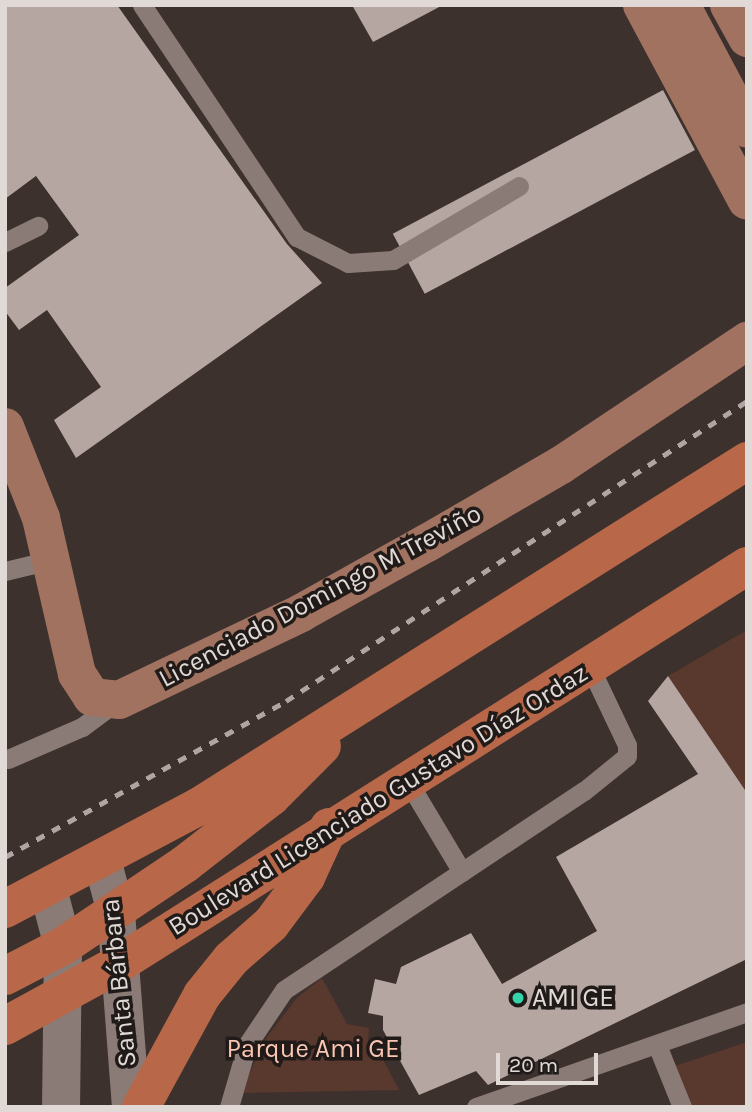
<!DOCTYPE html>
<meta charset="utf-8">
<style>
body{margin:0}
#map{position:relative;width:752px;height:1112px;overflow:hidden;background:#3d312d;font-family:Karla,sans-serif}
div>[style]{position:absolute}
.green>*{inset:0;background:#59382d}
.building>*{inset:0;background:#b5a6a1;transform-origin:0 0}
.service>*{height:19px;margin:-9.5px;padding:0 9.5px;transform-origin:9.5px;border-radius:9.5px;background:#8a7b76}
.tertiary>*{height:38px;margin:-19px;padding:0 19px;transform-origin:19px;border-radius:19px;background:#8a7b76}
.secondary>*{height:38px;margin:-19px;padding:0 19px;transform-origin:19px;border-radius:19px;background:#a17260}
.primary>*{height:38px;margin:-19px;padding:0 19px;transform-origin:19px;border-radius:19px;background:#b86849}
.rail>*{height:5px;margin-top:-2.5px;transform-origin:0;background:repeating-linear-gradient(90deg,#afa6a3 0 9px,transparent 0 18px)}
.dots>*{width:19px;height:19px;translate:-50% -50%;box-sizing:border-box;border:4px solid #201b19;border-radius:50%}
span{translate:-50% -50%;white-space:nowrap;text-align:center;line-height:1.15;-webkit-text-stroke:7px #201b19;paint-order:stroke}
.street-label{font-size:26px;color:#e1d9d6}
.poi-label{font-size:26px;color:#e1d9d6}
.left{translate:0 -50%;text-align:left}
.park-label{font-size:26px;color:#fac5b3}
.frame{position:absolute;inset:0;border:7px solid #e1d9d6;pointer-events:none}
.scale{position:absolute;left:496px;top:1053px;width:102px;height:32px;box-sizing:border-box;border:4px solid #e1d9d6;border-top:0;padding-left:9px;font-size:21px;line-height:24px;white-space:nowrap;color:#e1d9d6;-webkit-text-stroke:5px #201b19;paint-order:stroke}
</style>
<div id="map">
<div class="green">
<div style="clip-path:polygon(747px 630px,747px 793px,668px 676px)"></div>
<div style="clip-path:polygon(322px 978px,347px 1024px,369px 1028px,368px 1042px,375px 1044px,399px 1090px,240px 1093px,266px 1038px,297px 998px)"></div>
<div style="clip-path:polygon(747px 1042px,747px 1107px,683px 1107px,669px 1068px)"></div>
</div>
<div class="building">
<div style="clip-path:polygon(5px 5px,117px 5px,287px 244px,322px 283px,76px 458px,54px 420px,101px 387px,47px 310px,19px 330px,5px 311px,5px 288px,79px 235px,36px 176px,5px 199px)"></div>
<div style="clip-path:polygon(352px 5px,443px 5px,373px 42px)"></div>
<div style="left:663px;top:90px;width:68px;height:306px;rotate:62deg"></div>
<div style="clip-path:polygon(668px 676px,747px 793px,747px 959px,488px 1085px,476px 1071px,419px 1095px,383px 1030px,383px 1016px,368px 1013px,375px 979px,396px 984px,401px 967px,471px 933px,502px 984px,597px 931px,556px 857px,698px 774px,648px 701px)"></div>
</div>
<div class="service">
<div style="left:142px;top:5px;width:279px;rotate:56.3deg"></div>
<div style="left:297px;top:237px;width:57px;rotate:27deg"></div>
<div style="left:348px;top:263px;width:45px;rotate:-3.8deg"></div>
<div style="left:393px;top:260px;width:146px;rotate:-30.4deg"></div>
<div style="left:5px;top:242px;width:37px;rotate:-26deg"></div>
<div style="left:5px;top:571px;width:47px;rotate:-13.4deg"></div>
<div style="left:8px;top:759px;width:81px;rotate:-23.4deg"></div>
<div style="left:82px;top:727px;width:44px;rotate:-36.6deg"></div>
<div style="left:407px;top:780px;width:107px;rotate:59.1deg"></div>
<div style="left:657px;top:1045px;width:67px;rotate:68deg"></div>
<div style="left:229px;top:1107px;width:65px;rotate:-73.8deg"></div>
<div style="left:247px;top:1045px;width:66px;rotate:-56.1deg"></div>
<div style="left:284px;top:990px;width:360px;rotate:-33.6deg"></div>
<div style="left:584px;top:791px;width:55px;rotate:-39.1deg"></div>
<div style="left:627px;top:756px;width:11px;rotate:-90deg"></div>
<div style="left:627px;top:745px;width:86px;rotate:-115.4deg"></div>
<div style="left:476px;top:1107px;width:287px;rotate:-19.3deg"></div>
</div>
<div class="tertiary">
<div style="left:102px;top:860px;width:54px;rotate:74.9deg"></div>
<div style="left:116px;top:912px;width:196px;rotate:85.6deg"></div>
<div style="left:48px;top:889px;width:59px;rotate:75.3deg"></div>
<div style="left:63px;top:946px;width:161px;rotate:90.7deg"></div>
</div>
<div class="secondary">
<div style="left:642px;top:5px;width:222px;rotate:61.8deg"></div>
<div style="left:681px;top:5px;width:140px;rotate:62deg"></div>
<div style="left:729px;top:5px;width:38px;rotate:61deg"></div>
<div style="left:5px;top:427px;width:98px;rotate:68.4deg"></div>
<div style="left:41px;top:518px;width:160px;rotate:77deg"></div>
<div style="left:77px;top:674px;width:27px;rotate:57deg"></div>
<div style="left:92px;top:697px;width:27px;rotate:6deg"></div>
<div style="left:119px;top:700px;width:202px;rotate:-25.5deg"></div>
<div style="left:301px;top:613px;width:144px;rotate:-29.1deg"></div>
<div style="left:427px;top:543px;width:155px;rotate:-30.2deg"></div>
<div style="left:561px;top:465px;width:224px;rotate:-33.7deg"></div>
</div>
<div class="primary">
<div style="left:5px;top:909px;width:218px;rotate:-27.9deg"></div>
<div style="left:198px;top:807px;width:649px;rotate:-32.22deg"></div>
<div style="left:5px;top:976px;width:65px;rotate:-27.3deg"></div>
<div style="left:63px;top:946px;width:147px;rotate:-33.9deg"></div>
<div style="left:185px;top:864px;width:109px;rotate:-37.9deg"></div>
<div style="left:271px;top:797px;width:72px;rotate:-45deg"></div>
<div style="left:5px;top:1026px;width:131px;rotate:-28.7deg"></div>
<div style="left:120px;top:963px;width:742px;rotate:-32.34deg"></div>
<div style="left:141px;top:1107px;width:128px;rotate:-61.4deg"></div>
<div style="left:202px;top:995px;width:46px;rotate:-51.1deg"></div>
<div style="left:231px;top:959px;width:53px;rotate:-41.2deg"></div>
<div style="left:271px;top:924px;width:59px;rotate:-53.3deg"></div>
<div style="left:306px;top:877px;width:55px;rotate:-65.3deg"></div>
</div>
<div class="rail">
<div style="left:5px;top:857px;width:321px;rotate:-29deg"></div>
<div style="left:286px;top:701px;width:550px;rotate:-33.05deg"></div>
</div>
<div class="dots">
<div style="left:518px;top:998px;background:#33d4a8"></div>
</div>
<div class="street-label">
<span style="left:320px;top:596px;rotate:-28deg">Licenciado Domingo M Treviño</span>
<span style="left:378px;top:800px;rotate:-32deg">Boulevard Licenciado Gustavo Díaz Ordaz</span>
<span style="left:119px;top:983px;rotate:-96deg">Santa Bárbara</span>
</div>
<div class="poi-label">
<span class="left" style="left:532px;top:998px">AMI GE</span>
</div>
<div class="park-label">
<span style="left:313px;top:1049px">Parque Ami GE</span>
</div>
<div class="frame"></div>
<div class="scale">20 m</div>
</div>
